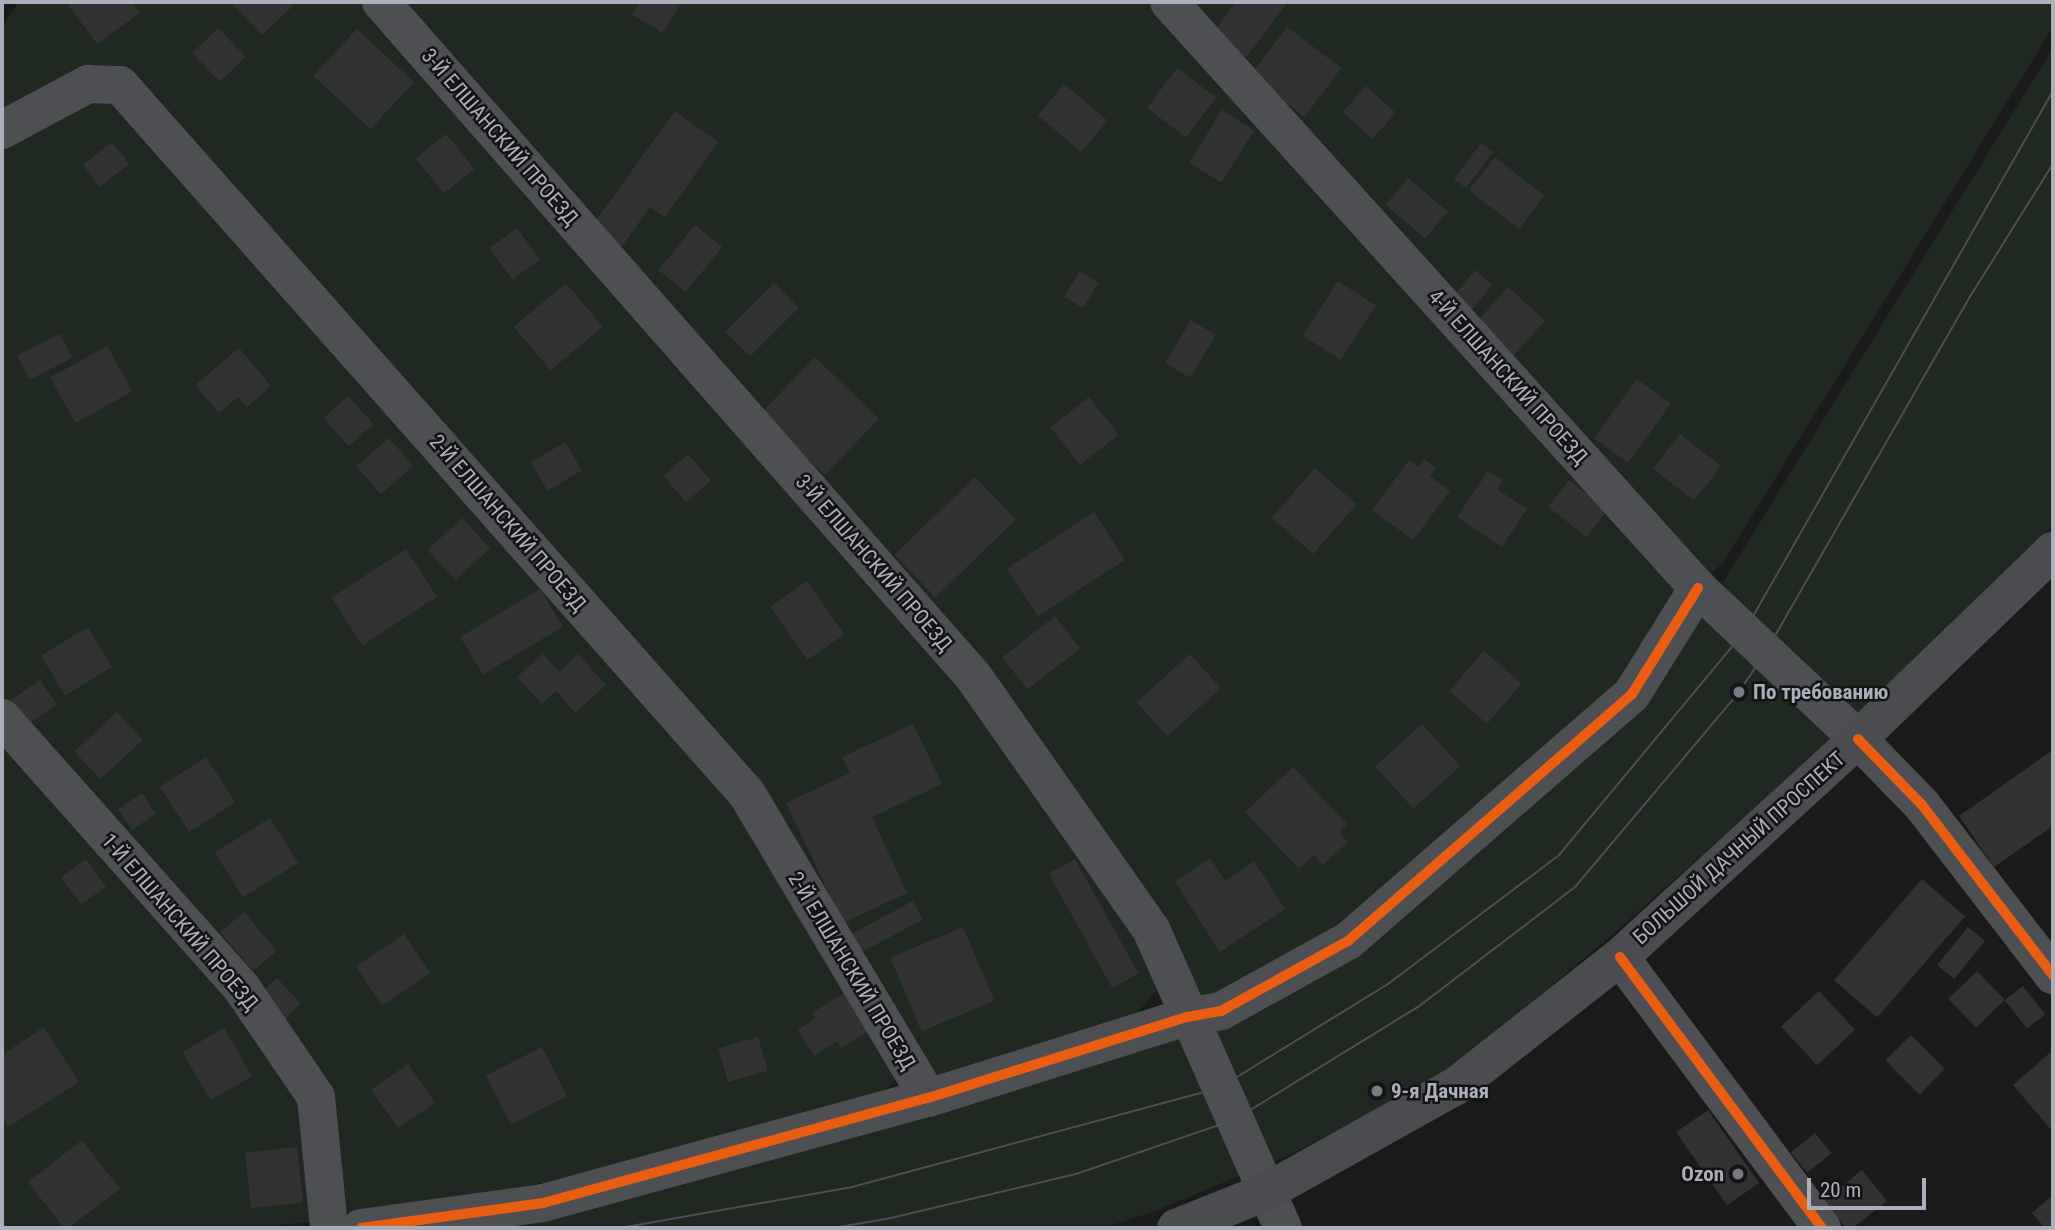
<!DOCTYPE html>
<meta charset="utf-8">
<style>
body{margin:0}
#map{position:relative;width:2055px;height:1230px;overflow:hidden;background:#1a1a1a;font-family:"Roboto Condensed",sans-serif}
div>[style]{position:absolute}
.green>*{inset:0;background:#202822}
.building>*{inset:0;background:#323232;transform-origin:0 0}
.minor>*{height:38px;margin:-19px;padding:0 19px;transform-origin:19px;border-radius:19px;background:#4e4f53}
.major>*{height:38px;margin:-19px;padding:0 19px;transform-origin:19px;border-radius:19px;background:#4b4c4f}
.tram>*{height:2px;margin:-1px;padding:0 1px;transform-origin:1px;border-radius:1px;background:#4e4f52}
.cycleway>*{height:10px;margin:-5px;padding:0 5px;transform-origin:5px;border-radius:5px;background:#e95d12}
.dots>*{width:19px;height:19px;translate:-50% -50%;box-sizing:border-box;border:4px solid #141416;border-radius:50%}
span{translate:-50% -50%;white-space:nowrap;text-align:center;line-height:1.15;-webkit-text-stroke:5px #141416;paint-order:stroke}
.street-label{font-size:21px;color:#abafbb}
.poi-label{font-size:21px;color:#abafbb;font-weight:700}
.left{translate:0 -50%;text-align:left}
.right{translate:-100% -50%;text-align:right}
.frame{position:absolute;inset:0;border:4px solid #abafbb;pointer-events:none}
.scale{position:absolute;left:1807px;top:1178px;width:119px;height:32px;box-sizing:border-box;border:4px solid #abafbb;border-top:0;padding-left:9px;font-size:21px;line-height:24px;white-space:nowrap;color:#abafbb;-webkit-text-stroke:5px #141416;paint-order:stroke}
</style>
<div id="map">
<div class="green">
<div style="clip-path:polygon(19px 2px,370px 2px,956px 682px,1153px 963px,1157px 989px,1132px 1020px,941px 1084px,754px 785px,113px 66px,2px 117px,2px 26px)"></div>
<div style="clip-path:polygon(399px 2px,2053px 2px,2053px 27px,1723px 563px,1685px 596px,1622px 690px,1343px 931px,1199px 1002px,1151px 909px)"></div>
<div style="clip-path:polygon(2053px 48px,2053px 526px,1890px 688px,1609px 938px,1453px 1068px,1292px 1154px,1151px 1213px,1101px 1228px,473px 1228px,1225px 1023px,1694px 629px)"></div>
<div style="clip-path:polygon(116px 100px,740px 800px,900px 1075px,879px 1096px,549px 1182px,346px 1219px,323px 1090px,2px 706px,2px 144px,88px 101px)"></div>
<div style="clip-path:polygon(2px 734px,233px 996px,307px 1098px,312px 1222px,248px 1228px,2px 1226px)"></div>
</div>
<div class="building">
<div style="clip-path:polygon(66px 2px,132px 2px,140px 13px,97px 44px)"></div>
<div style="clip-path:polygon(230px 2px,297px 2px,262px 35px)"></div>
<div style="clip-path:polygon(640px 2px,682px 2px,662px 33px,632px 14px)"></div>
<div style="clip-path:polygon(1236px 2px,1288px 2px,1246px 58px,1213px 33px)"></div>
<div style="left:1287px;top:27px;width:68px;height:61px;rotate:37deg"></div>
<div style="left:218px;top:28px;width:40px;height:36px;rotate:46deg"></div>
<div style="left:357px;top:29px;width:78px;height:64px;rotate:43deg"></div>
<div style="left:1177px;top:68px;width:49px;height:50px;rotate:37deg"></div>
<div style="left:1064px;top:84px;width:57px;height:41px;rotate:40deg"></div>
<div style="left:1366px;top:86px;width:40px;height:35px;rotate:42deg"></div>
<div style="left:1222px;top:110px;width:38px;height:62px;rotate:32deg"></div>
<div style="clip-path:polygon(675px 111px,718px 142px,665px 217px,650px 207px,618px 252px,592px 226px)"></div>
<div style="left:446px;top:134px;width:45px;height:39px;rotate:51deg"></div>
<div style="left:112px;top:142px;width:28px;height:37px;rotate:52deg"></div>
<div style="left:1481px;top:143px;width:15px;height:45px;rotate:37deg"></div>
<div style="left:1495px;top:157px;width:63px;height:42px;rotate:38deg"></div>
<div style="left:1408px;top:178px;width:52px;height:35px;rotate:40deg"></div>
<div style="left:695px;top:225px;width:35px;height:58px;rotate:39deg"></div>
<div style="left:517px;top:228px;width:39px;height:34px;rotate:54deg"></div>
<div style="left:1475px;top:270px;width:23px;height:38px;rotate:40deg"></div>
<div style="left:1080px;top:271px;width:22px;height:30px;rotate:32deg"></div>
<div style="left:1338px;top:281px;width:45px;height:65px;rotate:33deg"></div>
<div style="left:566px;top:283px;width:57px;height:68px;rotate:50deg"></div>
<div style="left:774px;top:283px;width:35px;height:69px;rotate:45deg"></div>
<div style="left:1508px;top:287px;width:50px;height:47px;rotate:42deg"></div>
<div style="left:1191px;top:320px;width:29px;height:50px;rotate:31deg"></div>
<div style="left:60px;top:334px;width:27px;height:48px;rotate:63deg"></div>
<div style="left:107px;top:346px;width:52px;height:65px;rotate:61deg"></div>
<div style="clip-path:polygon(239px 348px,271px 386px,247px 407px,238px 397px,219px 413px,195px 385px)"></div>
<div style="left:815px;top:357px;width:89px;height:78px;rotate:44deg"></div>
<div style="left:1637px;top:379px;width:42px;height:73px;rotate:36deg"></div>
<div style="left:348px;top:396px;width:38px;height:33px;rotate:48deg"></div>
<div style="left:1089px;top:397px;width:48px;height:49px;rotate:52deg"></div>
<div style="left:1680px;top:434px;width:52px;height:44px;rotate:38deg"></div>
<div style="left:389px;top:438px;width:37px;height:43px;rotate:49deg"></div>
<div style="left:565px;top:442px;width:33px;height:40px;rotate:59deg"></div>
<div style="left:688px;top:454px;width:35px;height:33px;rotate:49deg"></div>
<div style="clip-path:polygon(1424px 459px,1436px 468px,1430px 476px,1450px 491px,1413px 540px,1372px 510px,1409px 460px,1418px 467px)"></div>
<div style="left:1315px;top:468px;width:55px;height:66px;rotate:41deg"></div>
<div style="clip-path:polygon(1488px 471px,1503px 480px,1497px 489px,1527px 509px,1502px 547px,1457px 517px)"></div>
<div style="left:975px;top:477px;width:59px;height:112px;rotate:46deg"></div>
<div style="left:1569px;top:480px;width:49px;height:34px;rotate:38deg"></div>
<div style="left:1094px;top:512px;width:57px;height:104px;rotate:57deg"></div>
<div style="left:462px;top:518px;width:41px;height:47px;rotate:47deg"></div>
<div style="left:406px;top:549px;width:57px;height:89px;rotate:57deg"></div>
<div style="left:807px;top:581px;width:65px;height:45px;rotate:55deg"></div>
<div style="left:540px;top:589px;width:44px;height:93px;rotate:59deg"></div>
<div style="left:1055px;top:616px;width:41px;height:67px;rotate:52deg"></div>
<div style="left:88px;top:627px;width:47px;height:55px;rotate:59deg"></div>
<div style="left:1484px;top:651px;width:50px;height:53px;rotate:41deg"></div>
<div style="clip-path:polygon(543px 654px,559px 672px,578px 654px,606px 685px,575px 713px,556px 691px,542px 704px,517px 677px)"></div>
<div style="left:1190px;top:654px;width:46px;height:72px;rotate:48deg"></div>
<div style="left:40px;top:680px;width:30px;height:39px;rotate:56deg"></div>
<div style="left:117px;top:712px;width:38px;height:58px;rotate:47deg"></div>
<div style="clip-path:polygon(913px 724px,942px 784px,872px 817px,907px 893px,843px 923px,786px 803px,850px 773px,842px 757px)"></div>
<div style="left:1422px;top:724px;width:57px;height:63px;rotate:48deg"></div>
<div style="clip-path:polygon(2053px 750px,2053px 826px,1994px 867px,1959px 816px)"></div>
<div style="left:206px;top:757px;width:54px;height:55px;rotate:57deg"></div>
<div style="clip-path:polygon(1293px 767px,1347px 824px,1339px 832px,1348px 842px,1323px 865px,1314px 855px,1299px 869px,1245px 812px)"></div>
<div style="left:142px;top:793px;width:25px;height:29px;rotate:56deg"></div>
<div style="left:270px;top:818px;width:53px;height:65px;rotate:58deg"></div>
<div style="clip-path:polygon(1210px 858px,1225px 881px,1254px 861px,1285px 909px,1220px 952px,1175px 882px)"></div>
<div style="left:86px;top:859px;width:34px;height:31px;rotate:54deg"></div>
<div style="left:1075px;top:859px;width:131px;height:30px;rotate:61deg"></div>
<div style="left:1922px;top:879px;width:57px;height:134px;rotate:41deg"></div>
<div style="left:913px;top:901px;width:21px;height:69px;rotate:62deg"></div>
<div style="left:244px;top:912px;width:51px;height:31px;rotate:50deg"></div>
<div style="left:963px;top:927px;width:80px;height:79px;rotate:67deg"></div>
<div style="left:1968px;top:927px;width:22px;height:49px;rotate:39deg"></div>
<div style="left:404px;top:934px;width:47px;height:58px;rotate:56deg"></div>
<div style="left:1977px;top:971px;width:40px;height:40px;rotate:46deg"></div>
<div style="left:277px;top:978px;width:35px;height:24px;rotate:47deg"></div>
<div style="left:2023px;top:986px;width:36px;height:23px;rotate:52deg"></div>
<div style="clip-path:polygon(847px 991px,871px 1030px,841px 1048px,837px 1041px,814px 1056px,798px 1030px,816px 1018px,812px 1013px)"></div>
<div style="left:1819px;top:991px;width:53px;height:52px;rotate:47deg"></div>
<div style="clip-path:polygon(44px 1027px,79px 1082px,8px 1127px,2px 1116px,2px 1055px)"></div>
<div style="left:224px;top:1028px;width:56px;height:48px;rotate:60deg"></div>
<div style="left:1911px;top:1035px;width:48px;height:36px;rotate:45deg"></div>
<div style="left:758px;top:1037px;width:35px;height:41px;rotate:74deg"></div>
<div style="left:542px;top:1047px;width:55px;height:63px;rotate:63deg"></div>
<div style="clip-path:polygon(2053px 1050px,2053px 1132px,2013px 1085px)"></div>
<div style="left:408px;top:1064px;width:47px;height:45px;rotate:55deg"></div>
<div style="left:1708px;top:1110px;width:89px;height:39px;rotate:55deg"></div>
<div style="left:1815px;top:1133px;width:26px;height:31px;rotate:51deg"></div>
<div style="clip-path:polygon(82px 1140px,120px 1189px,68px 1228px,64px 1228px,28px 1182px)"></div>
<div style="left:297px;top:1147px;width:56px;height:52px;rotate:84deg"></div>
<div style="clip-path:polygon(1862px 1170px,1887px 1201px,1853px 1228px,1846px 1228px,1824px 1201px)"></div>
<div style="clip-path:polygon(2053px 1195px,2053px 1228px,2045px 1228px,2032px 1213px)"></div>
</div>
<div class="minor">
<div style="left:381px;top:2px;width:897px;rotate:48.71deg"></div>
<div style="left:973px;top:676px;width:309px;rotate:54.9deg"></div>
<div style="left:1151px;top:929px;width:327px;rotate:66.2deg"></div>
<div style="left:1169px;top:2px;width:789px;rotate:47.93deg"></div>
<div style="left:1698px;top:588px;width:220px;rotate:43.3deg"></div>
<div style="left:1858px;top:739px;width:92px;rotate:45.9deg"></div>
<div style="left:1922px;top:805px;width:215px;rotate:52.4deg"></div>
<div style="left:2px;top:130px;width:98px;rotate:-28.1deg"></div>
<div style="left:88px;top:84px;width:32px;rotate:2deg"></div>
<div style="left:120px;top:85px;width:946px;rotate:48.51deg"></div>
<div style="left:747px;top:794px;width:354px;rotate:59.2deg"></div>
<div style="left:2px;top:718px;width:360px;rotate:48.4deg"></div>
<div style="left:241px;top:987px;width:133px;rotate:55.7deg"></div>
<div style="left:316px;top:1097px;width:132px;rotate:84.3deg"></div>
<div style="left:1620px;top:957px;width:338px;rotate:53.3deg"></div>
<div style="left:361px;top:1228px;width:184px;rotate:-7.8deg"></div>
<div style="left:543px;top:1203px;width:399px;rotate:-15.3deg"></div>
<div style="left:928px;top:1098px;width:271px;rotate:-17.4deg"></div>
<div style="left:1187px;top:1017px;width:35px;rotate:-10deg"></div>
<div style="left:1221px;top:1011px;width:145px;rotate:-28.9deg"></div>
<div style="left:1348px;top:941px;width:376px;rotate:-41deg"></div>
<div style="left:1632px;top:694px;width:125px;rotate:-58.1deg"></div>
</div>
<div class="major">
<div style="left:1176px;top:1228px;width:97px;rotate:-21.8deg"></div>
<div style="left:1266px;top:1192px;width:218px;rotate:-29.2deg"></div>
<div style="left:1456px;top:1086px;width:209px;rotate:-38.2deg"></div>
<div style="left:1620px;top:957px;width:323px;rotate:-42.5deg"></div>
<div style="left:1858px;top:739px;width:271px;rotate:-44deg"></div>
</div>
<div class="tram">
<div style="left:620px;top:1228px;width:236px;rotate:-10deg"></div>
<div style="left:852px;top:1187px;width:380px;rotate:-15.1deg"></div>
<div style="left:1219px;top:1088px;width:198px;rotate:-31.6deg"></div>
<div style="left:1388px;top:984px;width:214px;rotate:-37deg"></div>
<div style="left:1559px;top:855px;width:290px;rotate:-50.3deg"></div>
<div style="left:1744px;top:632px;width:623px;rotate:-60.27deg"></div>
<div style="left:833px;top:1228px;width:59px;rotate:-9.8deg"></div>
<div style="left:891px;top:1218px;width:190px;rotate:-13.4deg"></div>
<div style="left:1076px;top:1174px;width:167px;rotate:-18.9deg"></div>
<div style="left:1234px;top:1120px;width:216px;rotate:-31.6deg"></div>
<div style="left:1418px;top:1007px;width:198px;rotate:-37.4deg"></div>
<div style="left:1575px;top:887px;width:255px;rotate:-49.9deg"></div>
<div style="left:1739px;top:692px;width:47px;rotate:-56.3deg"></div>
<div style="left:1765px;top:653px;width:413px;rotate:-60.1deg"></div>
<div style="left:1971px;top:295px;width:155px;rotate:-58deg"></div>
</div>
<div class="cycleway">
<div style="left:1858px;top:739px;width:92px;rotate:45.9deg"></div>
<div style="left:1922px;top:805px;width:215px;rotate:52.4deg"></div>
<div style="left:1620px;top:957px;width:338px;rotate:53.3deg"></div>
<div style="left:361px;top:1228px;width:184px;rotate:-7.8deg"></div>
<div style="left:543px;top:1203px;width:399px;rotate:-15.3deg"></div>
<div style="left:928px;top:1098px;width:271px;rotate:-17.4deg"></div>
<div style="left:1187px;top:1017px;width:35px;rotate:-10deg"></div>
<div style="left:1221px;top:1011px;width:145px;rotate:-28.9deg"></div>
<div style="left:1348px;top:941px;width:376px;rotate:-41deg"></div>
<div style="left:1632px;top:694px;width:125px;rotate:-58.1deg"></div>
</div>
<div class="dots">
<div style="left:1739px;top:692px;background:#787b83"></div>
<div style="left:1377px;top:1091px;background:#787b83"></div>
<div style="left:1738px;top:1174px;background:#787b83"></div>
</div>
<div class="street-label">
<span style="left:500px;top:137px;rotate:49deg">3-Й ЕЛШАНСКИЙ ПРОЕЗД</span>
<span style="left:1508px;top:377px;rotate:48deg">4-Й ЕЛШАНСКИЙ ПРОЕЗД</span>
<span style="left:508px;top:523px;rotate:49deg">2-Й ЕЛШАНСКИЙ ПРОЕЗД</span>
<span style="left:874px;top:563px;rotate:49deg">3-Й ЕЛШАНСКИЙ ПРОЕЗД</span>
<span style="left:1739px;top:848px;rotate:-42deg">БОЛЬШОЙ ДАЧНЫЙ ПРОСПЕКТ</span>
<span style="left:180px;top:922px;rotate:49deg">1-Й ЕЛШАНСКИЙ ПРОЕЗД</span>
<span style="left:852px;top:971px;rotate:59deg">2-Й ЕЛШАНСКИЙ ПРОЕЗД</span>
</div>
<div class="poi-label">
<span class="left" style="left:1753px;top:692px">По требованию</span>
<span class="left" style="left:1391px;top:1091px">9-я Дачная</span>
<span class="right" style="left:1724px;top:1174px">Ozon</span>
</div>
<div class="frame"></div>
<div class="scale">20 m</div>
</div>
